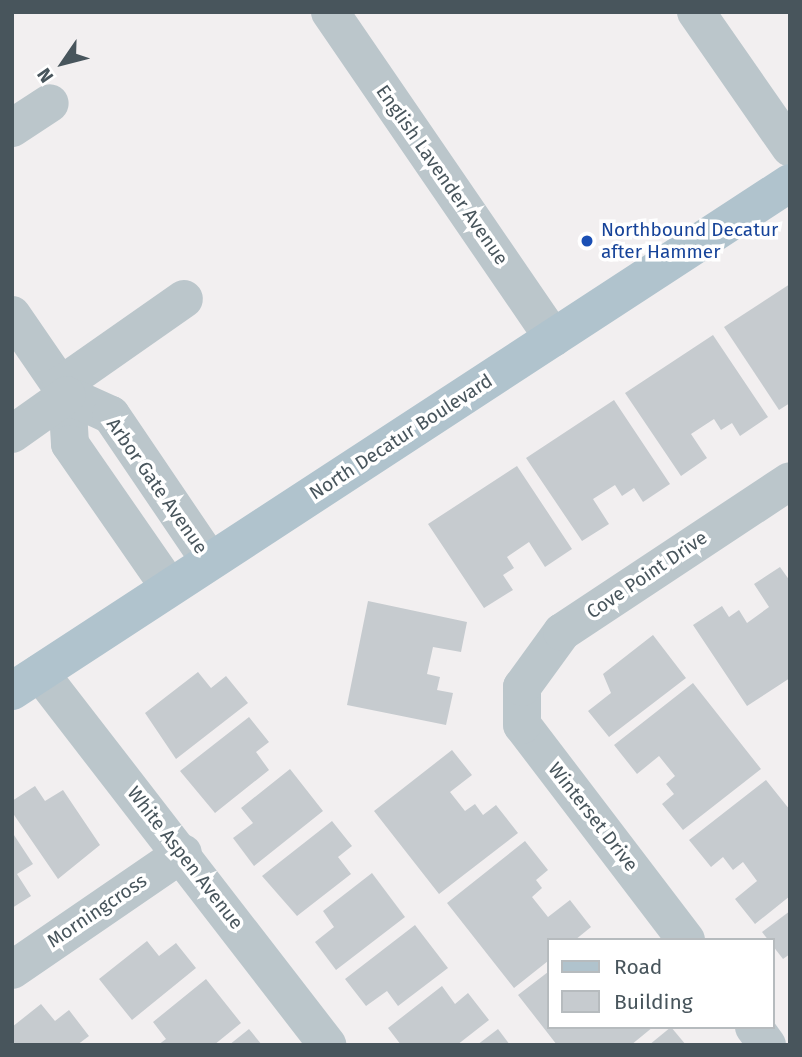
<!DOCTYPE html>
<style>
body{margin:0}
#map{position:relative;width:802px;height:1057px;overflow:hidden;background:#f2eff0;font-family:"Fira Sans",sans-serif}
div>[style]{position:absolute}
.building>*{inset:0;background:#c6cbcf}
.minor>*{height:38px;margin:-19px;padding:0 19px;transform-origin:19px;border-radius:19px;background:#bbc6cb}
.major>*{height:38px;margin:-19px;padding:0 19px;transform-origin:19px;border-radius:19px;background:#b0c3cd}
.dots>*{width:19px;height:19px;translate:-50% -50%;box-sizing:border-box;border:4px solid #fff;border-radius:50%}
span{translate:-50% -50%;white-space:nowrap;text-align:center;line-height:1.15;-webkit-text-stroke:7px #fff;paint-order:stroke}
.street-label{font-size:19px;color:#48555c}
.transit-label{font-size:19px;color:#164399}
.left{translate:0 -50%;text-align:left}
.frame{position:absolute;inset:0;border:14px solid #48555c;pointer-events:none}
.legend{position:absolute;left:547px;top:938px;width:228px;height:91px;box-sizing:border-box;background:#fff;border:2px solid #b6bbbe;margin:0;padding:9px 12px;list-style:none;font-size:21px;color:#48555c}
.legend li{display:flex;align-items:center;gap:14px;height:35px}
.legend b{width:35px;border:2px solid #b6bbbe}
.north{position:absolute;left:28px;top:28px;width:70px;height:70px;-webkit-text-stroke:5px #fff;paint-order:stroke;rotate:235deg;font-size:19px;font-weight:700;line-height:28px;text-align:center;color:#48555c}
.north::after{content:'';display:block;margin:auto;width:24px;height:32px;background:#48555c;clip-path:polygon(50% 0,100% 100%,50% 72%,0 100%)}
</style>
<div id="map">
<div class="building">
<div style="clip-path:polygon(790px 284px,790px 403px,779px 410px,724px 327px)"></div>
<div style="clip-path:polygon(713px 335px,768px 417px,740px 436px,732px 423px,721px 430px,714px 419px,691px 434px,707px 458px,681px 476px,625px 393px)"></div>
<div style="clip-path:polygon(614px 400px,670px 484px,643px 502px,634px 488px,622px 496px,615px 485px,593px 499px,609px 524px,582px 541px,526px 458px)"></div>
<div style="clip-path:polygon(517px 466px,572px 549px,545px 567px,529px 542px,507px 557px,514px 568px,503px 575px,513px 590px,484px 608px,428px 524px)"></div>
<div style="clip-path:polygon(780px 567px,790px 581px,790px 678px,747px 706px,693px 625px,722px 606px,729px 617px,739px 610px,747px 623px,769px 607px,754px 584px)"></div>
<div style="clip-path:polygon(368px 601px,467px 622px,461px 652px,433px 647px,427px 674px,440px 677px,437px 690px,453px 693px,446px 725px,347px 705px)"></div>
<div style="clip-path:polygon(653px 635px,686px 678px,609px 737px,588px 711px,611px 693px,603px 674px)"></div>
<div style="clip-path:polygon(198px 672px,211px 688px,226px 676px,248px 703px,176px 759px,145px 713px)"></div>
<div style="clip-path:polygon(693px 683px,761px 769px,683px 830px,662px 804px,674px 794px,666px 784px,675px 776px,659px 756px,637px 774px,614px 745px)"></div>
<div style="clip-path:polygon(249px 717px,269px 742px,256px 752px,269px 770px,215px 813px,180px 771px)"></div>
<div style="clip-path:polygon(452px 750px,472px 775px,450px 792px,465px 811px,475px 804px,483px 815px,496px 805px,518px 833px,439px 894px,374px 811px)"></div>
<div style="clip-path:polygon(290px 769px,323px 811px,254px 866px,233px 838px,253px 823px,241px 808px)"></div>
<div style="clip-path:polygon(766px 780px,790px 810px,790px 896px,755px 924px,735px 899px,757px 881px,743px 862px,733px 870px,723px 857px,711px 867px,689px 840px)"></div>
<div style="clip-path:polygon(35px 786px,45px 801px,63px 790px,100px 845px,58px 879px,12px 812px,12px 801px)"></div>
<div style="clip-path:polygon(332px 821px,352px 846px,338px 857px,351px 874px,297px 916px,262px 876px)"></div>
<div style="clip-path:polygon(12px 832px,33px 864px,17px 874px,31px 896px,12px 908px)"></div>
<div style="clip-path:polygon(525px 841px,548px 870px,536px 880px,542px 888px,532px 897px,548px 917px,570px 900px,591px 927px,575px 940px,548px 940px,548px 961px,514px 988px,447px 903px)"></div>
<div style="clip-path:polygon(372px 873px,405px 917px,336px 970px,315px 942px,334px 927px,323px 911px)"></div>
<div style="clip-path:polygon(790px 911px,790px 954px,783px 959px,762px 932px)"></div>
<div style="clip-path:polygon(415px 925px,448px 968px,398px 1006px,387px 991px,366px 1006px,345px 979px)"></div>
<div style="clip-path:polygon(147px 941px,159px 956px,176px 943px,196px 968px,132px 1020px,99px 979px)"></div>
<div style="clip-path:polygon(548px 972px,548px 1027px,653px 1027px,631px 1045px,557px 1045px,518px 995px)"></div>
<div style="clip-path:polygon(206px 979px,241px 1023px,214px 1045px,158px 1045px,166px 1039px,153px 1022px)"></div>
<div style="clip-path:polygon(442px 986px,455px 1004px,468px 993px,489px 1020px,457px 1045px,401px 1045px,388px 1028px)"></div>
<div style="clip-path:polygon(41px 1004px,55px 1021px,69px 1010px,89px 1036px,77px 1045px,12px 1045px,12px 1027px)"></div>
<div style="clip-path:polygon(671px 1027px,686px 1045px,649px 1045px)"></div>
<div style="clip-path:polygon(249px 1029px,262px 1045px,229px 1045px)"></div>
<div style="clip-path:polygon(498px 1029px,510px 1045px,477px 1045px)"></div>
</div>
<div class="minor">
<div style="left:330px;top:12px;width:395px;rotate:55.6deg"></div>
<div style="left:696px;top:12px;width:165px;rotate:55.2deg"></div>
<div style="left:12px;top:128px;width:45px;rotate:-33.3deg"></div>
<div style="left:12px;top:315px;width:97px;rotate:55.5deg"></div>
<div style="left:67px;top:395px;width:49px;rotate:86.5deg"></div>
<div style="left:70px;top:444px;width:174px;rotate:55.3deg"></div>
<div style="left:61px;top:385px;width:150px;rotate:-35deg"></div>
<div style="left:67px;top:395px;width:48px;rotate:24.4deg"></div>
<div style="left:111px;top:415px;width:175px;rotate:55.9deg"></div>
<div style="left:12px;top:434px;width:67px;rotate:-35.3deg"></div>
<div style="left:40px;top:673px;width:470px;rotate:52.3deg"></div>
<div style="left:686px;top:940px;width:270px;rotate:-127.3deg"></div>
<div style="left:522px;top:725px;width:38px;rotate:-90deg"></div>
<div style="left:522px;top:687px;width:68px;rotate:-54deg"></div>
<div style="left:562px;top:632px;width:273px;rotate:-33.5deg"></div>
<div style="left:12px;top:970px;width:207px;rotate:-34.4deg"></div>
<div style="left:754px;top:1027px;width:22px;rotate:54deg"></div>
</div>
<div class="major">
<div style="left:12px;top:691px;width:929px;rotate:-33.14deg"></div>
</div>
<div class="dots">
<div style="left:587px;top:241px;background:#1a4fb4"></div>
</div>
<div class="street-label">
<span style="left:442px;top:175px;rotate:55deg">English Lavender Avenue</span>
<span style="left:401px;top:437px;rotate:-33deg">North Decatur Boulevard</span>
<span style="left:157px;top:486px;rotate:55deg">Arbor Gate Avenue</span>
<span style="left:647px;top:575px;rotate:-34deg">Cove Point Drive</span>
<span style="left:593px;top:817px;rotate:52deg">Winterset Drive</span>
<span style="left:185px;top:858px;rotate:52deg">White Aspen Avenue</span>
<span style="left:97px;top:911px;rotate:-34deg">Morningcross</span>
</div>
<div class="transit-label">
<span class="left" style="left:601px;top:241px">Northbound Decatur<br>after Hammer</span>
</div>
<div class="frame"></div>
<ul class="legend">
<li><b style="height:9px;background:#b0c3cd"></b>Road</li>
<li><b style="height:19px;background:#c6cbcf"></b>Building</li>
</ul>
<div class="north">N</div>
</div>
